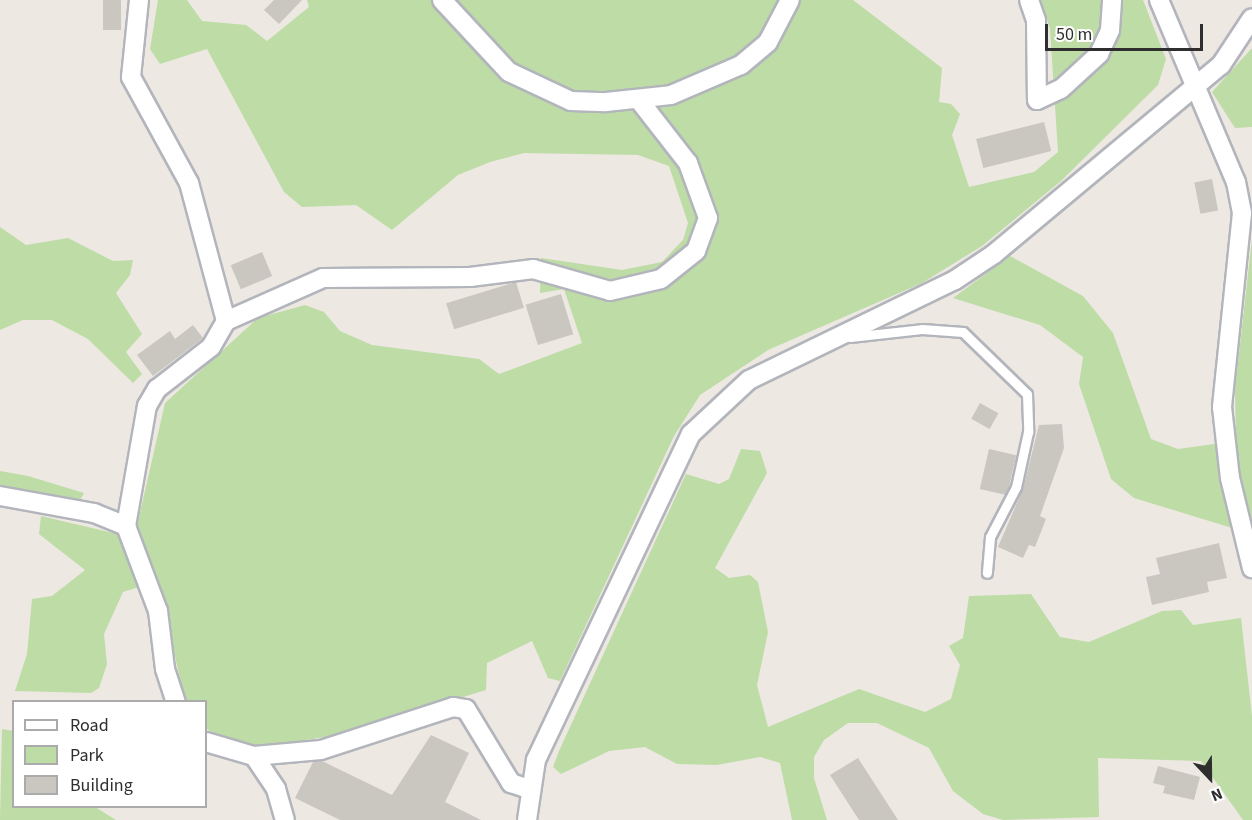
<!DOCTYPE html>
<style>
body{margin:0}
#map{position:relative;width:1252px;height:820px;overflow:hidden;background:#ede8e2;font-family:"Source Sans 3",sans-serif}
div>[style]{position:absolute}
.green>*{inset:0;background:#bddca6}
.building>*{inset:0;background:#cac6c0;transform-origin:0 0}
.roads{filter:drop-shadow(2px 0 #b3b5bc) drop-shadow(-2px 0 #b3b5bc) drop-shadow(0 2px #b3b5bc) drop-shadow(0 -2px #b3b5bc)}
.lane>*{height:9px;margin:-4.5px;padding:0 4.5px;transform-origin:4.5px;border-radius:4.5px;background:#fff}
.street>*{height:18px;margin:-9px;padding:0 9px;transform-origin:9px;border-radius:9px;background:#fff}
span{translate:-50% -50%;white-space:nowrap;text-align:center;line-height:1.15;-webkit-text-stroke:6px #fff;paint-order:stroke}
.legend{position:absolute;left:12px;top:700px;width:195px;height:108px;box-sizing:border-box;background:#fff;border:2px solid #ababab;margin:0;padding:8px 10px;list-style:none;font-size:18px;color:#2e2e2e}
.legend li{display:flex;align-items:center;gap:12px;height:30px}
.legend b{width:30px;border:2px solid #ababab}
.north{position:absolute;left:1180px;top:748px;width:60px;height:60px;-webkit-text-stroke:4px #fff;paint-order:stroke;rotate:158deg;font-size:16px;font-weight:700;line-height:24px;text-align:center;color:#2e2e2e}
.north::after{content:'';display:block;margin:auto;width:21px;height:27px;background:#2e2e2e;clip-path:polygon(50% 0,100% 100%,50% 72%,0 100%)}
.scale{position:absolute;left:1045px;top:24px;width:158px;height:27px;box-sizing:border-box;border:3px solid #2e2e2e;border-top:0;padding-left:8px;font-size:18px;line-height:21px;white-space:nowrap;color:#2e2e2e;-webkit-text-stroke:4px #fff;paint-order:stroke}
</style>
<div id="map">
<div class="green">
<div style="clip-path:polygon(158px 0,187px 0,202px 21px,246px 25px,267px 41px,309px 7px,307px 0,853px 0,942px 68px,939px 102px,951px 104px,960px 114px,952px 135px,969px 187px,1034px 172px,1058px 152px,1050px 29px,1041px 0,1143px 0,1166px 59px,1158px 85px,1061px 181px,982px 246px,922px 283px,768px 350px,700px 395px,674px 436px,560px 681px,548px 678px,532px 641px,487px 663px,486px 690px,341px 734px,272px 746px,241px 745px,206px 729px,206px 702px,185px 701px,158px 581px,123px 592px,104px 634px,107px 664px,99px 688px,91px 693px,15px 691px,27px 654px,32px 599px,52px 596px,85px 570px,39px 534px,41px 516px,113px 533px,137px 526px,165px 403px,258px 318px,305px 305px,324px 312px,340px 331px,372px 345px,479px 359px,499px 374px,582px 343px,564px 289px,540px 293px,541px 258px,622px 270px,662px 262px,683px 240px,688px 223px,669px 166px,638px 155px,524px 153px,490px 162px,458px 175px,392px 230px,356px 205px,302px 207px,284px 192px,207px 49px,160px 64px,150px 49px)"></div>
<div style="clip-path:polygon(1252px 48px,1252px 127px,1235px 128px,1212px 92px)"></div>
<div style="clip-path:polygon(0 227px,26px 245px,68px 238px,113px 261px,133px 260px,130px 275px,116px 293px,142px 334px,126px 352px,142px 374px,133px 383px,88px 339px,52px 320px,23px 320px,0 330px)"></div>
<div style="clip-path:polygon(1252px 239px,1252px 534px,1134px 498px,1111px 479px,1079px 384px,1083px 357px,1040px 325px,953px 298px,1010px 256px,1083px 296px,1113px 333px,1151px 439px,1178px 449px,1236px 441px,1235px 389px)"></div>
<div style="clip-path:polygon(741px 449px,760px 451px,767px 473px,715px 568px,729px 578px,750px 575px,758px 582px,768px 632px,757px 685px,768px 727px,859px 689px,925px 712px,951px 699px,960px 665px,949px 646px,963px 638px,969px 596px,1031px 594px,1060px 637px,1089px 642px,1162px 611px,1181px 610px,1193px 625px,1241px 618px,1252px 716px,1252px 820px,1243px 820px,1201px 761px,1098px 758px,1099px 817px,1003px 820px,983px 814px,953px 791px,929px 748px,877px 723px,848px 723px,824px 740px,814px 757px,814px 778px,827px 820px,792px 820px,780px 763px,760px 757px,717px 765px,677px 764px,645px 747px,609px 751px,561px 774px,553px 767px,559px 751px,686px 474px,719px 484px,729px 479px)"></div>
<div style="clip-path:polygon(0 471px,28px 476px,84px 493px,80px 500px,0 485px)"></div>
<div style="clip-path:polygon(2px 729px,13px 731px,14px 806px,95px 807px,116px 820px,0 820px)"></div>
</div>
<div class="building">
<div style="left:103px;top:0;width:18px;height:30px"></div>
<div style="clip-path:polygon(274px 0,302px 0,279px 24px,264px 10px)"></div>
<div style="left:1044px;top:122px;width:30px;height:70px;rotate:76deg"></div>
<div style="left:1212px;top:179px;width:32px;height:18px;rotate:79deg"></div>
<div style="left:262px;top:252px;width:26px;height:34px;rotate:67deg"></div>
<div style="left:516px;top:282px;width:27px;height:73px;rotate:73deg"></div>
<div style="left:561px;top:294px;width:42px;height:37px;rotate:73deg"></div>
<div style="clip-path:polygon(193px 325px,203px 338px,153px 376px,137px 355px,170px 331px,175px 339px)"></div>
<div style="left:980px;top:403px;width:21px;height:18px;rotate:29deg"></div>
<div style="clip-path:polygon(1062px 424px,1064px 448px,1040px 516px,1046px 519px,1035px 547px,1029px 545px,1023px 558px,998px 547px,1023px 489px,1039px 425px)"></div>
<div style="left:989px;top:449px;width:28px;height:41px;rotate:13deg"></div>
<div style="clip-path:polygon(1219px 543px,1227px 578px,1207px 582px,1209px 592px,1152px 605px,1146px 577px,1160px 574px,1156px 558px)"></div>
<div style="clip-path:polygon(431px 735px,469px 753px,445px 802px,481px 820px,340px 820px,295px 798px,313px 762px,322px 761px,392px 795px)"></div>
<div style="clip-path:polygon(858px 758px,898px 820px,859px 820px,830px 775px)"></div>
<div style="clip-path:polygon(1158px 766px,1200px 777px,1194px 800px,1163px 793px,1165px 786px,1153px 783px)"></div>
</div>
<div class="roads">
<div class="lane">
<div style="left:850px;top:337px;width:72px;rotate:-6.3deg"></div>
<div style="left:922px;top:329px;width:41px;rotate:4.2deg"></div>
<div style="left:963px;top:332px;width:89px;rotate:44.1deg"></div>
<div style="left:1027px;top:394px;width:38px;rotate:88deg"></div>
<div style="left:1028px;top:432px;width:56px;rotate:102.3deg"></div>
<div style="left:1016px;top:487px;width:56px;rotate:117.5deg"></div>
<div style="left:990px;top:537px;width:36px;rotate:95deg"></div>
</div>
<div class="street">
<div style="left:442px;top:0;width:98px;rotate:47.1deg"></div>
<div style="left:509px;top:72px;width:68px;rotate:25.1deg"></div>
<div style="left:571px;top:101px;width:35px;rotate:2deg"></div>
<div style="left:606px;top:102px;width:65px;rotate:-6.1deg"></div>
<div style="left:671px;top:95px;width:76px;rotate:-23.2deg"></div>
<div style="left:741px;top:65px;width:35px;rotate:-40deg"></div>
<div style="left:768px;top:42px;width:47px;rotate:-62.4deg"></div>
<div style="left:1029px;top:0;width:21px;rotate:71deg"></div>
<div style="left:1036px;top:20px;width:80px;rotate:89.3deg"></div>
<div style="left:1037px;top:100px;width:26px;rotate:-25deg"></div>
<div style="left:1061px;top:89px;width:52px;rotate:-42.6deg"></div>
<div style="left:1099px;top:54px;width:26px;rotate:-65deg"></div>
<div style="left:1110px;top:30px;width:30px;rotate:-86deg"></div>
<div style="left:1159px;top:0;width:198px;rotate:67.1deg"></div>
<div style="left:1236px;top:182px;width:32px;rotate:79deg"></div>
<div style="left:1242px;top:213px;width:195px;rotate:95.9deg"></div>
<div style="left:1222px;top:407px;width:71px;rotate:83.6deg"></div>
<div style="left:1230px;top:478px;width:93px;rotate:76.3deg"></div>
<div style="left:226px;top:321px;width:106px;rotate:-23.9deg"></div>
<div style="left:323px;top:278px;width:147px;rotate:-0.4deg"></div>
<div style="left:470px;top:277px;width:64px;rotate:-7.2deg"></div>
<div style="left:533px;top:269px;width:80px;rotate:15.9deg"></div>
<div style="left:610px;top:291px;width:52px;rotate:-13.2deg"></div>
<div style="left:661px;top:279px;width:45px;rotate:-38.7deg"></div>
<div style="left:696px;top:251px;width:35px;rotate:-70deg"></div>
<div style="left:708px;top:218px;width:59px;rotate:-110deg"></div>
<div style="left:688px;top:163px;width:80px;rotate:-127.9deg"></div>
<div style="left:0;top:496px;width:96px;rotate:10.3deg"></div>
<div style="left:94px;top:513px;width:35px;rotate:22deg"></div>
<div style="left:126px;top:526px;width:91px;rotate:69.4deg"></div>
<div style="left:158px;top:611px;width:58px;rotate:83.1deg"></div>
<div style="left:165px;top:669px;width:35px;rotate:72deg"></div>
<div style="left:126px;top:526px;width:122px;rotate:-80.1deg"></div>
<div style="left:147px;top:406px;width:20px;rotate:-60deg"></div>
<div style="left:157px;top:389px;width:68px;rotate:-37.9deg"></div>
<div style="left:211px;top:347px;width:30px;rotate:-60deg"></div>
<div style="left:226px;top:321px;width:143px;rotate:-105deg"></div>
<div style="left:189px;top:183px;width:121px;rotate:-118.7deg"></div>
<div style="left:131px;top:77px;width:77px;rotate:-84.1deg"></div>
<div style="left:206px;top:742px;width:50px;rotate:16.3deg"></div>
<div style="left:254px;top:756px;width:67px;rotate:-5.1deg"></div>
<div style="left:321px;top:750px;width:139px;rotate:-18deg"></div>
<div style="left:453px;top:707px;width:13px;rotate:9deg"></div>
<div style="left:466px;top:709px;width:87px;rotate:58.7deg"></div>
<div style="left:511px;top:783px;width:18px;rotate:19deg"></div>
<div style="left:254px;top:756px;width:40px;rotate:56deg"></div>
<div style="left:276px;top:789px;width:32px;rotate:74deg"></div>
<div style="left:527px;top:820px;width:61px;rotate:-81.5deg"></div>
<div style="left:536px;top:760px;width:361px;rotate:-64.6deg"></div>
<div style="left:691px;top:434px;width:79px;rotate:-43deg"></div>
<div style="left:749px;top:380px;width:229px;rotate:-25.9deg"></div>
<div style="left:955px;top:280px;width:47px;rotate:-33.7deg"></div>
<div style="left:994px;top:254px;width:295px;rotate:-39.8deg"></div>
<div style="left:1221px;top:65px;width:56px;rotate:-56.6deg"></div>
</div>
</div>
<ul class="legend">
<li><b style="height:8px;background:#fff"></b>Road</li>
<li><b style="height:16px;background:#bddca6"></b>Park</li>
<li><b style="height:16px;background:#cac6c0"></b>Building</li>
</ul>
<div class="north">N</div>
<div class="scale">50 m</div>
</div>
